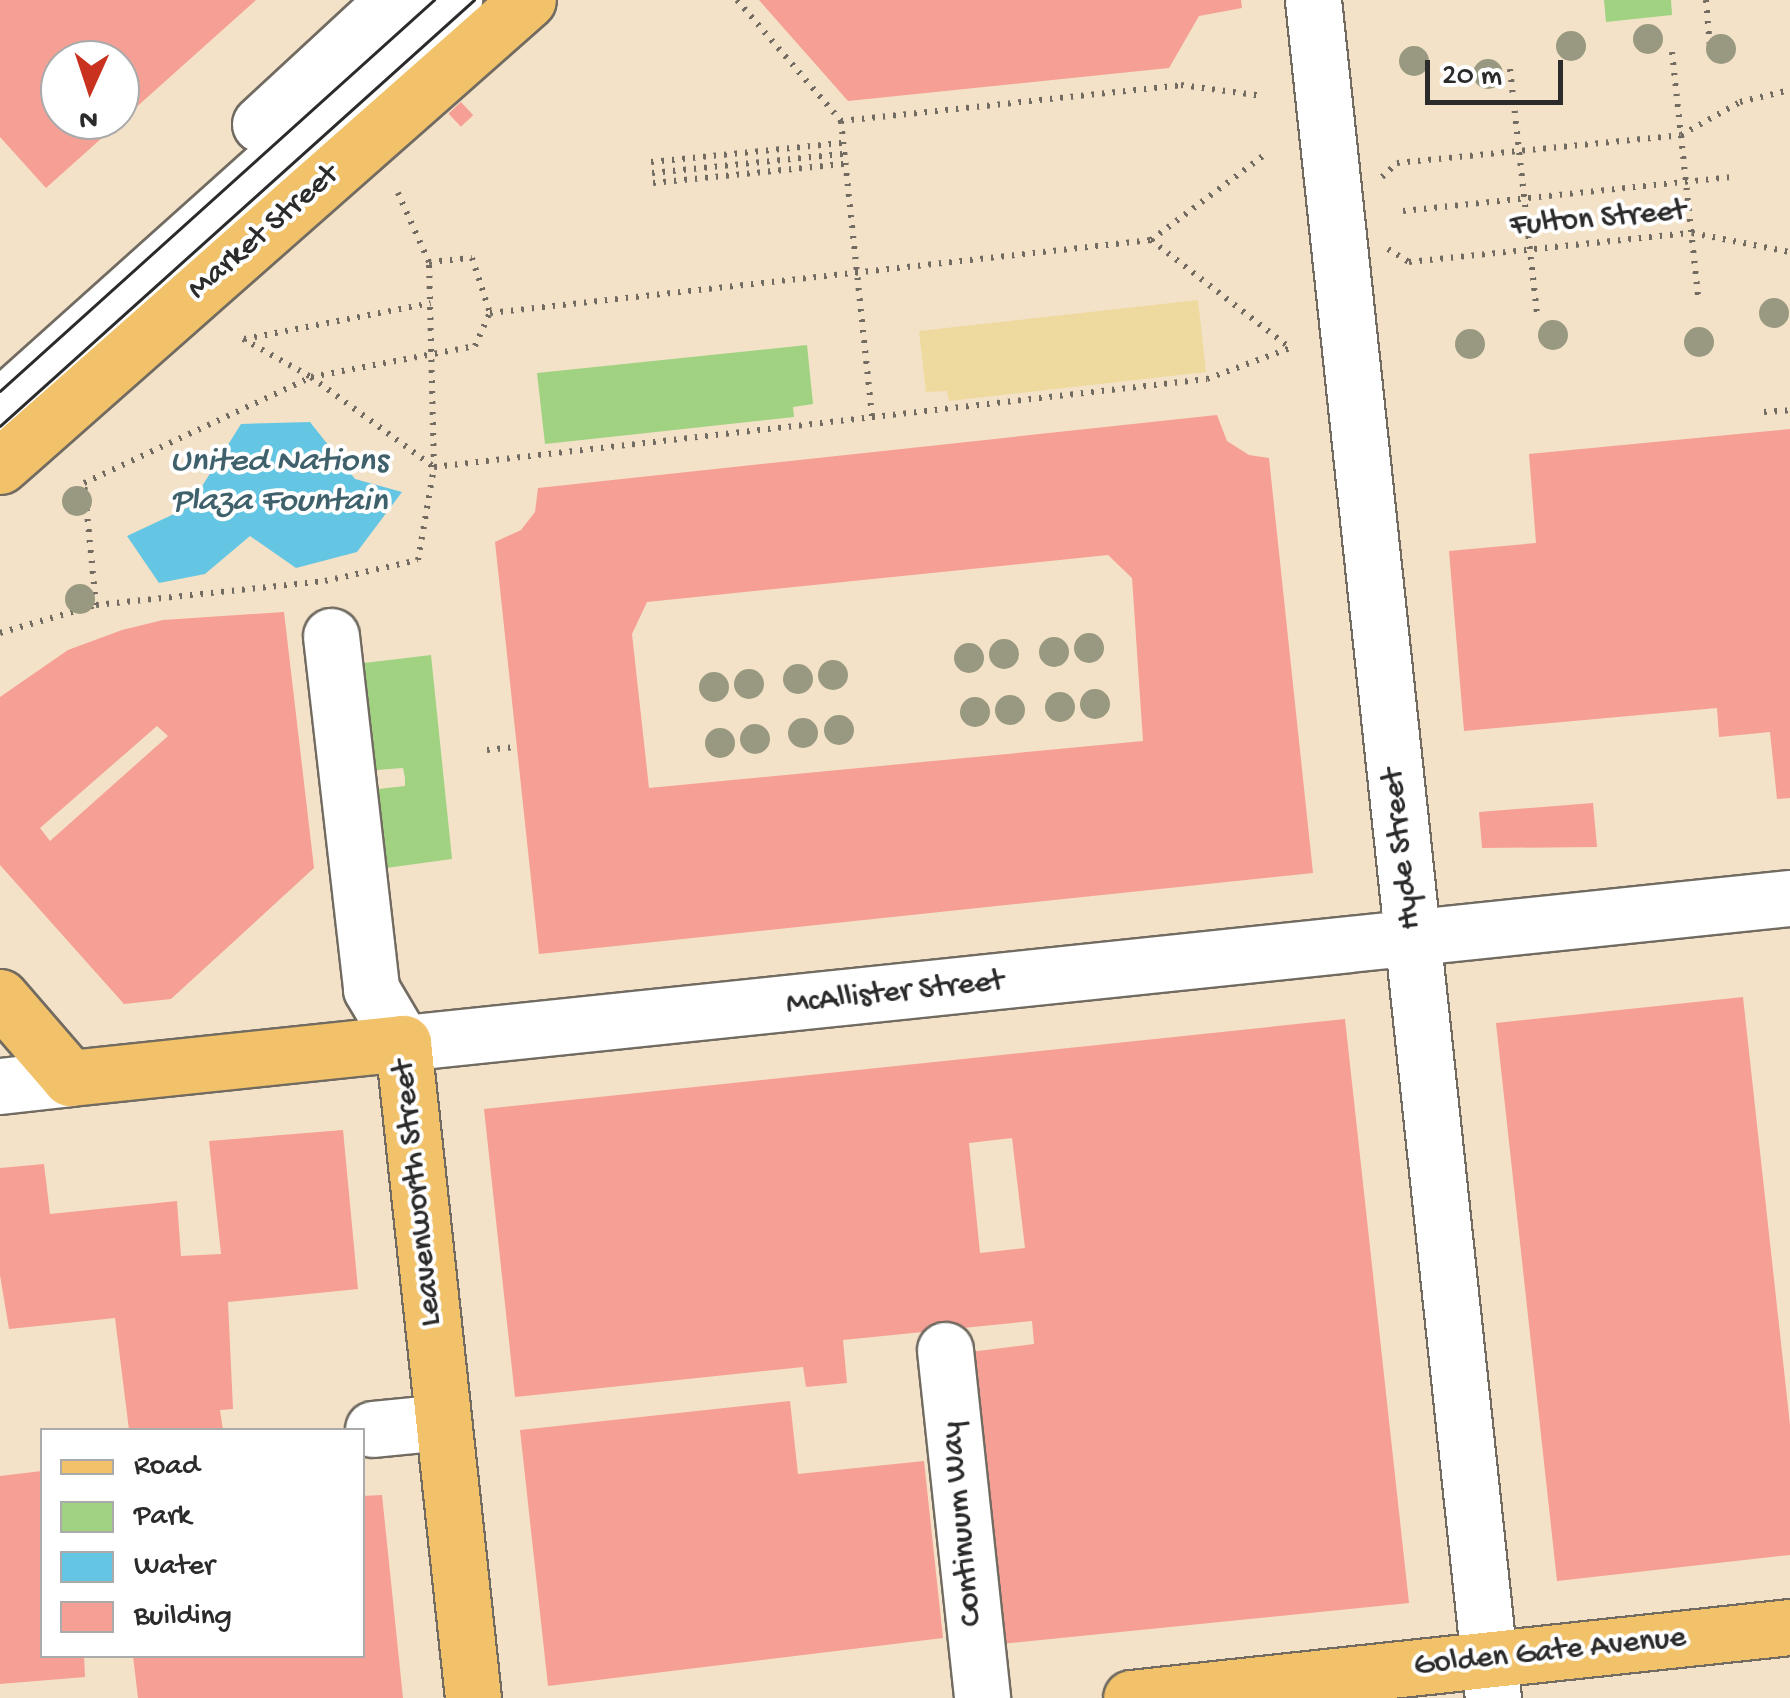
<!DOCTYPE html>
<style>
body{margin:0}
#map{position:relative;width:1790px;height:1698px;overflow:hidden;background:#f3e2c7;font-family:"Gochi Hand",sans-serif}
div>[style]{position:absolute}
.green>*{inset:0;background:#a0d282}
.sand>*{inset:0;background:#eeda9e}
.water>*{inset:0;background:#65c6e3}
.building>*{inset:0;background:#f69f94;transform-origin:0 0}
.path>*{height:6px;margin-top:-3px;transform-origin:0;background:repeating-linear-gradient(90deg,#716b62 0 2.5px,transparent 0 10.5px)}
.roads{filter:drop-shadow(2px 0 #716b62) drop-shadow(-2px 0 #716b62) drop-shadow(0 2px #716b62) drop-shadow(0 -2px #716b62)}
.minor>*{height:55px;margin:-27.5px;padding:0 27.5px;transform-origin:27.5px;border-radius:27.5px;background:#fff}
.major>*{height:55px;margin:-27.5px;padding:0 27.5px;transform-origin:27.5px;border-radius:27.5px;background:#f2c26a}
.tram>*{height:2.5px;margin:-1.25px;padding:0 1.25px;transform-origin:1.25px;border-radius:1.25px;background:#2b2b2b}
.trees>*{width:30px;height:30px;margin:-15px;border-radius:50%;background:#989980}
span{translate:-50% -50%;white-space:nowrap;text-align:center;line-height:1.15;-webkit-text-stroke:8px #fff;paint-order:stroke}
.street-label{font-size:32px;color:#2b2b2b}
.water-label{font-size:35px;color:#3f616b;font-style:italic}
.legend{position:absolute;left:40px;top:1428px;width:325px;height:230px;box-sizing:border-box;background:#fff;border:2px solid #aaa;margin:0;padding:12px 18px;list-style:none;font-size:30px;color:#2b2b2b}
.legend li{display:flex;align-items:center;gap:20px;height:50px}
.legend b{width:50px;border:2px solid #aaa}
.north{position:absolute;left:40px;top:40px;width:100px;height:100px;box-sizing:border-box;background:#fff;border:2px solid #aaa;border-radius:50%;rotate:183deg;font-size:28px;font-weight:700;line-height:40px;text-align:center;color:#2b2b2b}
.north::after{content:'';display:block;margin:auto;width:35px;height:45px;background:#c8321e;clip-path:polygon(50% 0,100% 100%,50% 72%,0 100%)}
.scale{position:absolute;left:1425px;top:60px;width:138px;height:45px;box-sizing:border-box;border:5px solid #2b2b2b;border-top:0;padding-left:12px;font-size:30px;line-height:35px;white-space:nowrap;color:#2b2b2b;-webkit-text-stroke:8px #fff;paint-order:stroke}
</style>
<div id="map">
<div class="green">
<div style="clip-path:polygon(1604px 0,1671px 0,1672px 15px,1606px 22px)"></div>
<div style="clip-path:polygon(807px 345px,813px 404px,793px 407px,794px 417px,545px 444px,537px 373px)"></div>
<div style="clip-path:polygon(431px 655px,452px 859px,386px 868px,378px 789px,405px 786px,405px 778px,403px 768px,376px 770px,364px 663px)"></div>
</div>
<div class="sand">
<div style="clip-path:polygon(1198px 300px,1206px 372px,949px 401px,947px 391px,926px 392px,919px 331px)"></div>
</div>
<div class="water">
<div style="clip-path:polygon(310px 422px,355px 479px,402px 492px,357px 552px,296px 568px,250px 536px,205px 574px,159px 583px,127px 536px,189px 507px,241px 424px)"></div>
</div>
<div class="building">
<div style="clip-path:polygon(evenodd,0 0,256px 0,46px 188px,0 137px,0 0,60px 60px,120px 60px,120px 120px,60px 120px,60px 60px)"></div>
<div style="clip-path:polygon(759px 0,1241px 0,1242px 8px,1199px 16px,1169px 68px,848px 101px)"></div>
<div style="left:461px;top:102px;width:18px;height:17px;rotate:47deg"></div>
<div style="clip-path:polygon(evenodd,1217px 415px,1227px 441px,1249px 455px,1269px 458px,1313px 873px,539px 954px,495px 542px,521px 530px,535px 512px,538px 488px,1217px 415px,1108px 555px,1132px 578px,1143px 741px,649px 788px,632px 634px,647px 602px,1108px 555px)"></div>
<div style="clip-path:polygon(1790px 429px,1790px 798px,1777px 799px,1770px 732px,1719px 737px,1717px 708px,1464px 731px,1449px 551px,1536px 543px,1529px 454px)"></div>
<div style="clip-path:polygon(evenodd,284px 612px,314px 868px,171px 999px,124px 1004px,0 865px,0 697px,68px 650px,122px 630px,163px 620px,284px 612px,157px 726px,168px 736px,50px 841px,40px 828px,157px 726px)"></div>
<div style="clip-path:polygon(1593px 803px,1597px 847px,1482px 848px,1479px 812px)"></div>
<div style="clip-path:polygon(1743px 997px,1790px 1425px,1790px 1555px,1557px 1581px,1496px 1023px)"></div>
<div style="clip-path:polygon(evenodd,1345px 1019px,1409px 1603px,1000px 1644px,970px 1352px,1034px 1344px,1032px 1321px,843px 1340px,847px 1383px,806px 1387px,803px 1367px,515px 1397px,484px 1109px,1345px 1019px,1012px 1138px,1025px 1248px,980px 1253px,969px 1143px,1012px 1138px)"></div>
<div style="clip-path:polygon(343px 1130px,358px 1289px,228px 1302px,233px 1409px,220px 1410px,223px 1430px,129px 1430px,115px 1318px,9px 1329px,0 1275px,0 1168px,44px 1164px,50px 1214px,177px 1201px,181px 1256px,221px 1254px,209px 1141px)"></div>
<div style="clip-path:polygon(790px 1401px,798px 1474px,924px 1461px,943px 1638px,548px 1686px,520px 1430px)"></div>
<div style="clip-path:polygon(42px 1471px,42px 1656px,84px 1656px,85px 1677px,0 1684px,0 1476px)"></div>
<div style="clip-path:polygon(382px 1495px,403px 1698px,138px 1698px,133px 1656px,362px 1656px,362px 1496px)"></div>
</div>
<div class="path">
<div style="left:737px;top:0;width:160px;rotate:49.3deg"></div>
<div style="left:841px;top:121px;width:298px;rotate:84deg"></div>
<div style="left:1706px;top:0;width:48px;rotate:85.2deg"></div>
<div style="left:1672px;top:52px;width:246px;rotate:83.9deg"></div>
<div style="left:1510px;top:69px;width:246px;rotate:83.7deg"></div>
<div style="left:841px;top:121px;width:342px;rotate:-6deg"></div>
<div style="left:1181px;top:85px;width:83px;rotate:7.6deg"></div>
<div style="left:651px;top:162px;width:193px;rotate:-5.7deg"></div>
<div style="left:652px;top:173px;width:193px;rotate:-5.7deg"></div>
<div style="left:1382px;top:177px;width:21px;rotate:-43deg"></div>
<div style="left:1397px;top:163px;width:285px;rotate:-5.6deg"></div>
<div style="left:1681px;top:135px;width:68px;rotate:-29.2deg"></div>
<div style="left:1740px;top:102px;width:51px;rotate:-13.5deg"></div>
<div style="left:653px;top:183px;width:193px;rotate:-5.7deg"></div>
<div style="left:1403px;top:211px;width:332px;rotate:-5.9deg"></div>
<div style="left:1151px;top:240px;width:176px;rotate:37.8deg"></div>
<div style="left:1388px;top:249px;width:25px;rotate:32deg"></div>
<div style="left:1409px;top:262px;width:284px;rotate:-5.9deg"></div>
<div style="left:1692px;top:233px;width:100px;rotate:11deg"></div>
<div style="left:429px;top:262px;width:43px;rotate:-5.3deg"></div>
<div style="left:472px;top:258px;width:58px;rotate:71.9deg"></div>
<div style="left:243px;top:339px;width:78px;rotate:29.2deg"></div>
<div style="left:311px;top:377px;width:152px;rotate:36.2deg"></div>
<div style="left:434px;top:467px;width:778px;rotate:-6.49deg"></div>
<div style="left:1207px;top:379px;width:89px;rotate:-20.5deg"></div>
<div style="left:244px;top:339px;width:190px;rotate:-10.9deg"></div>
<div style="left:1764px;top:412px;width:26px;rotate:-4deg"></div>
<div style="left:96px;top:605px;width:123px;rotate:-95.6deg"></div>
<div style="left:84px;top:483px;width:251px;rotate:-25deg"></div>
<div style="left:311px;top:377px;width:167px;rotate:-10.7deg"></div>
<div style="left:475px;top:346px;width:36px;rotate:-66deg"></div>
<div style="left:490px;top:313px;width:665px;rotate:-6.3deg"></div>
<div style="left:1151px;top:240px;width:146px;rotate:-36.9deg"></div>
<div style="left:0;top:633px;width:100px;rotate:-16.3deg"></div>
<div style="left:96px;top:605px;width:230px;rotate:-6deg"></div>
<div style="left:325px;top:581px;width:95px;rotate:-12.7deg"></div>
<div style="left:418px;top:560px;width:94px;rotate:-80.2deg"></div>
<div style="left:434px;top:467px;width:205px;rotate:-91.4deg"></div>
<div style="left:429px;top:262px;width:76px;rotate:-114.2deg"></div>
<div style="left:487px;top:750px;width:30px;rotate:-6deg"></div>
</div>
<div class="roads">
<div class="minor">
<div style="left:1313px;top:0;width:1708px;rotate:83.95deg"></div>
<div style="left:260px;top:124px;width:183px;rotate:-42.8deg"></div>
<div style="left:0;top:407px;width:610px;rotate:-41.88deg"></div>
<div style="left:331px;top:636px;width:355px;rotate:83.5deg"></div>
<div style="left:371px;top:989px;width:63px;rotate:59.3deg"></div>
<div style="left:403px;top:1043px;width:1395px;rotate:-5.97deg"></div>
<div style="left:0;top:1086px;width:70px;rotate:-6.5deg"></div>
<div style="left:945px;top:1350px;width:350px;rotate:83.9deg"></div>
<div style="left:373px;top:1429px;width:70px;rotate:-5.7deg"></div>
</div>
<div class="major">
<div style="left:0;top:466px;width:704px;rotate:-41.43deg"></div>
<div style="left:0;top:997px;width:107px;rotate:49.2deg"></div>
<div style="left:70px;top:1078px;width:335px;rotate:-6deg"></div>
<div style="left:403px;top:1043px;width:659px;rotate:83.9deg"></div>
<div style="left:1131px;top:1698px;width:663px;rotate:-6.15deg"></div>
</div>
</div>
<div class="tram">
<div style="left:0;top:391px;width:584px;rotate:-42.02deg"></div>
<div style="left:0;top:426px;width:637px;rotate:-41.95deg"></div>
</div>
<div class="trees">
<div style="left:1648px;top:39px"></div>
<div style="left:1571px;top:46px"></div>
<div style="left:1721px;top:49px"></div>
<div style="left:1414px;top:61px"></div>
<div style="left:1488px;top:74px"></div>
<div style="left:1774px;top:313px"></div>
<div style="left:1553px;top:335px"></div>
<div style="left:1699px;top:342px"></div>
<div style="left:1470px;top:344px"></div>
<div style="left:77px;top:501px"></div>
<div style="left:80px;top:599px"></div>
<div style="left:1089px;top:648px"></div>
<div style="left:1054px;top:652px"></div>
<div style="left:1004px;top:654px"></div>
<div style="left:969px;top:658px"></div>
<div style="left:833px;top:675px"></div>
<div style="left:798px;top:679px"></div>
<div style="left:749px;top:684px"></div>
<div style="left:714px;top:687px"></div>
<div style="left:1095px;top:704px"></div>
<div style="left:1060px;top:707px"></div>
<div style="left:1010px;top:710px"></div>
<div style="left:975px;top:712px"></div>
<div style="left:839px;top:730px"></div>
<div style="left:803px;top:733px"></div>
<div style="left:755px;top:739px"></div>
<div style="left:720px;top:743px"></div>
</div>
<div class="street-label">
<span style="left:1598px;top:220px;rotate:-5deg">Fulton Street</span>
<span style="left:264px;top:233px;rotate:-41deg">Market Street</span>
<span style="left:1403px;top:849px;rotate:-96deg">Hyde Street</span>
<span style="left:895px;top:994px;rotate:-6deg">McAllister Street</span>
<span style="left:419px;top:1193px;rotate:-96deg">Leavenworth Street</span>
<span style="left:963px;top:1524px;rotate:-96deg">Continuum Way</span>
<span style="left:1550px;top:1653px;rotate:-6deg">Golden Gate Avenue</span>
</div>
<div class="water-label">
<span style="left:279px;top:483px">United Nations<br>Plaza Fountain</span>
</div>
<ul class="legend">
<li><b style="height:12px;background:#f2c26a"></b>Road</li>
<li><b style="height:28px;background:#a0d282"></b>Park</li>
<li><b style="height:28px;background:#65c6e3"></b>Water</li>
<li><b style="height:28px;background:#f69f94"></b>Building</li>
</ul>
<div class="north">N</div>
<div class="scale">20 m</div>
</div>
